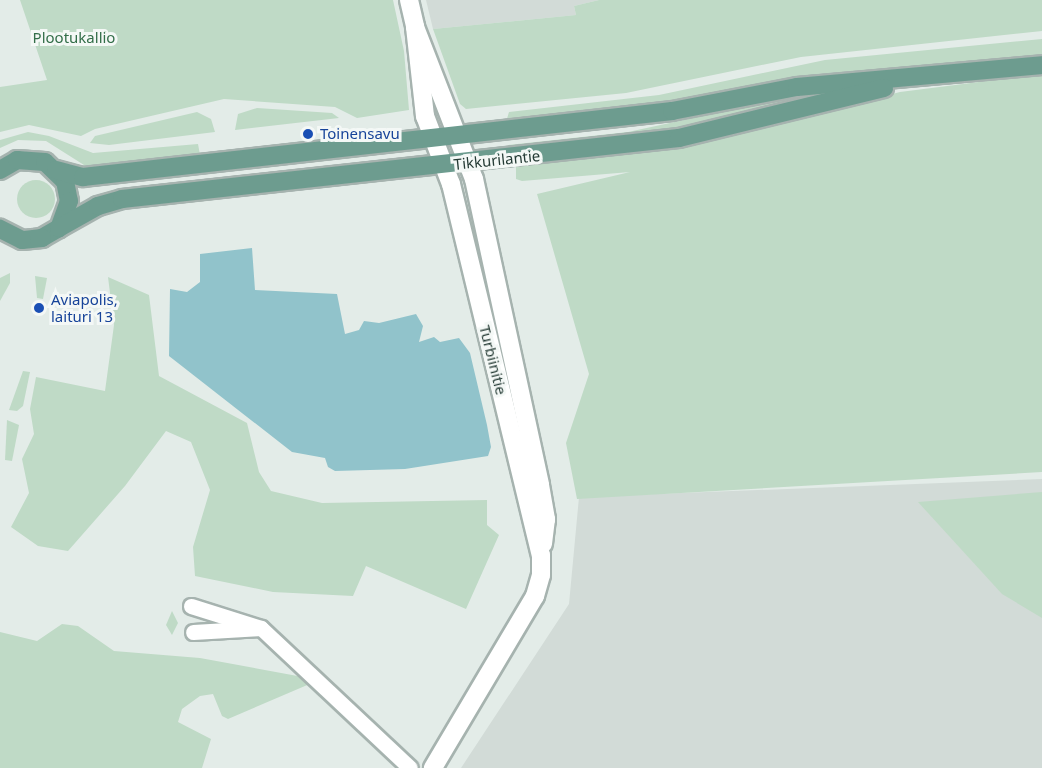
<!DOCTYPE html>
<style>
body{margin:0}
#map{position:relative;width:1042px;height:768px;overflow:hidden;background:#e3ece8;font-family:"Noto Sans",sans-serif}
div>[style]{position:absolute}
.built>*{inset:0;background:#d2dbd7}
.green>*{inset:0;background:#bfdac6}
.round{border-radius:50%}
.water>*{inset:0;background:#91c3cb}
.roads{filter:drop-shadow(2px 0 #a6b3af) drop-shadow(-2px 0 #a6b3af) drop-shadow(0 2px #a6b3af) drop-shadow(0 -2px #a6b3af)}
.minor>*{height:15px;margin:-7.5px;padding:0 7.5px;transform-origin:7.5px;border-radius:7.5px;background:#fff}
.tertiary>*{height:18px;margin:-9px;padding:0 9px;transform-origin:9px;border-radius:9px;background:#fff}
.primary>*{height:18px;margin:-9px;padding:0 9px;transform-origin:9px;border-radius:9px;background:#6d9c8f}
.dots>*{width:16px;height:16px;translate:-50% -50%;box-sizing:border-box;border:3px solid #f4f8f6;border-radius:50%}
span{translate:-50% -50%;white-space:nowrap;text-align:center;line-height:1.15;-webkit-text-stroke:6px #f4f8f6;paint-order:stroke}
.park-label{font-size:15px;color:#336e49}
.transit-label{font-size:15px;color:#164399}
.left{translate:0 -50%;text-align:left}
.street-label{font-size:15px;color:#253b35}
</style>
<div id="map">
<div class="built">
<div style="clip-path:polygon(426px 0,599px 0,574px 6px,576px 15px,433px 29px)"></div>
<div style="clip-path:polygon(1042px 479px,1042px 768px,461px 768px,569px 604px,579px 497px)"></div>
</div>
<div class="green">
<div style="clip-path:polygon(20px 0,393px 0,404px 51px,409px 110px,357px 118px,335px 107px,224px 99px,95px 129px,81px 136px,29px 125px,0 132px,0 87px,47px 80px)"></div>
<div style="clip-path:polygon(599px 0,1042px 0,1042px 31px,801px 57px,626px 93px,466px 109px,460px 104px,433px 29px,576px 15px,574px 6px)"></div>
<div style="clip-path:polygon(1042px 39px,1042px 56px,817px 74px,665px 104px,506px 122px,509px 112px,659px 95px,825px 60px)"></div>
<div style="clip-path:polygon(1042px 74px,1042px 472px,577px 499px,566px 443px,589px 374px,537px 194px,630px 172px,522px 181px,516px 179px,516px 167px,710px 141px,900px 92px)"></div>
<div style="clip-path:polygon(804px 94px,805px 101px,678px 129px,509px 150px,508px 145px,628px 132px)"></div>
<div style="clip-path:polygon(257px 108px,332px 113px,339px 118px,235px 130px,238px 114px)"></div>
<div style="clip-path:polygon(197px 112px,211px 119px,215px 132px,109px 145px,90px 143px,95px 136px)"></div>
<div style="clip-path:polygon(28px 132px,49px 136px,93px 153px,198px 144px,200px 155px,97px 167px,84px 165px,46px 141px,18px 140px,0 148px,0 140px)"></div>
<div class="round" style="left:17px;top:180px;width:38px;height:38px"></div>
<div style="clip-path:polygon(10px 273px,10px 283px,0 301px,0 278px)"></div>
<div style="clip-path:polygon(35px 276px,47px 278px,43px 299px,37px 298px)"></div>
<div style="clip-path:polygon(108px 277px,149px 295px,159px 376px,247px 423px,259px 472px,271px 491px,322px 503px,487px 500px,487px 525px,499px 535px,466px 609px,366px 566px,353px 596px,273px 592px,195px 576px,193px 547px,210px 490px,191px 442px,166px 431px,125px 486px,68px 551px,38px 546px,11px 527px,29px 493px,22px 459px,34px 434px,30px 409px,36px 377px,105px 391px,114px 325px)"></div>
<div style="clip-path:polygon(23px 371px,30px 372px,23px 406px,17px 411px,9px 410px)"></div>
<div style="clip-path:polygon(7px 420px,19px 425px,12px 461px,5px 460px)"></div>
<div style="clip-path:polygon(1042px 492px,1042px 618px,1002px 594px,918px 502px)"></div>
<div style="clip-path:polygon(172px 611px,178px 623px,172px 635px,166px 625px)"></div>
<div style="clip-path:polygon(62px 624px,78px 626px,114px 651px,200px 658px,319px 680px,228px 719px,222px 716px,213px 694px,200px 696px,182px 709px,178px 722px,211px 739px,202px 768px,0 768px,0 632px,37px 641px)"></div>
</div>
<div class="water">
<div style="clip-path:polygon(252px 248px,255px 290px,337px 294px,345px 334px,359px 330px,364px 321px,379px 323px,416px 314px,423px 326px,419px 342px,434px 337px,440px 342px,459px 338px,470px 353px,487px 425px,491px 447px,488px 456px,405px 469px,335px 471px,328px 467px,325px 458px,292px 452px,169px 356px,170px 289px,187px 292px,200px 282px,200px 254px)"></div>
</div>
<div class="roads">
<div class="minor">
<div style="left:191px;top:606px;width:73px;rotate:17.4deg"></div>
<div style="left:261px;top:628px;width:68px;rotate:176.6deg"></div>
<div style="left:261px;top:628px;width:204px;rotate:43.2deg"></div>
</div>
<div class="tertiary">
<div style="left:409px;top:0;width:28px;rotate:77deg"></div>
<div style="left:415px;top:27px;width:163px;rotate:68.8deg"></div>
<div style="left:474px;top:179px;width:313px;rotate:77.8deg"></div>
<div style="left:540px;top:485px;width:35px;rotate:80deg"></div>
<div style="left:546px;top:519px;width:25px;rotate:97deg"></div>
<div style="left:415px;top:27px;width:90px;rotate:83.6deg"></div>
<div style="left:425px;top:116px;width:73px;rotate:69.1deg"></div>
<div style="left:451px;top:184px;width:382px;rotate:76.4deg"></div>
<div style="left:541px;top:555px;width:20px;rotate:90deg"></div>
<div style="left:541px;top:575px;width:22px;rotate:106deg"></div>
<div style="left:535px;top:596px;width:200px;rotate:120.7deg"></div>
</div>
<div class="primary">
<div style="left:0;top:170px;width:20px;rotate:-30deg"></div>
<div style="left:17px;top:160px;width:28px;rotate:4deg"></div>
<div style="left:45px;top:162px;width:28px;rotate:44deg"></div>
<div style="left:65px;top:181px;width:20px;rotate:79deg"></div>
<div style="left:69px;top:201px;width:29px;rotate:110deg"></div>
<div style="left:59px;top:228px;width:20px;rotate:150deg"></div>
<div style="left:42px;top:238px;width:20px;rotate:174deg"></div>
<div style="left:22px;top:240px;width:25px;rotate:-153deg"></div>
<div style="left:56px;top:170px;width:28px;rotate:15deg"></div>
<div style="left:83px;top:177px;width:593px;rotate:-6.39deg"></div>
<div style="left:672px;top:111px;width:127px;rotate:-10.9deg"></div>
<div style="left:797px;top:87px;width:246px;rotate:-5.1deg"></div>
<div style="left:59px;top:228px;width:45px;rotate:-29.4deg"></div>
<div style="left:98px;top:206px;width:25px;rotate:-16deg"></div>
<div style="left:122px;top:199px;width:560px;rotate:-6.25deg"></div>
<div style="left:679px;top:138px;width:211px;rotate:-13.7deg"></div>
</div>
</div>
<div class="dots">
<div style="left:308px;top:134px;background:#1a4fb4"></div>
<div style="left:39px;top:308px;background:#1a4fb4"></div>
</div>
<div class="park-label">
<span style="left:74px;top:38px">Plootukallio</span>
</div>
<div class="transit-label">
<span class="left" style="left:320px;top:134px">Toinensavu</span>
<span class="left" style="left:51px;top:308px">Aviapolis,<br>laituri 13</span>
</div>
<div class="street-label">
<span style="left:497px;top:160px;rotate:-6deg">Tikkurilantie</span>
<span style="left:493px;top:360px;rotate:76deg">Turbiinitie</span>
</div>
</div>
